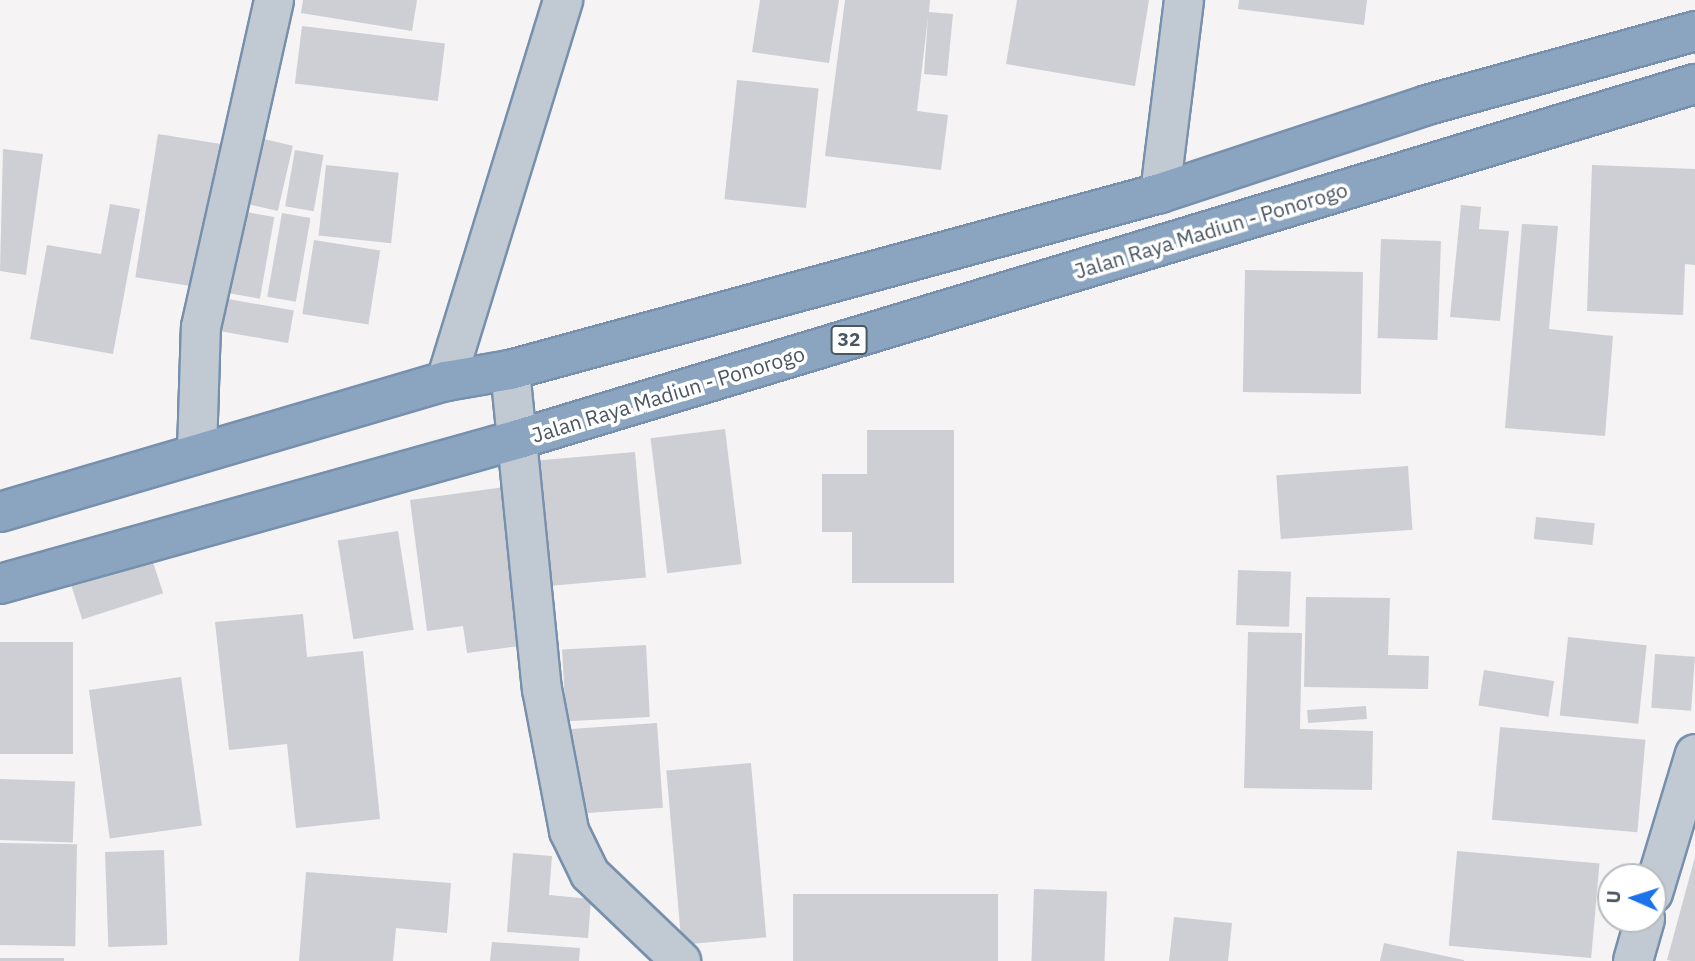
<!DOCTYPE html>
<style>
body{margin:0}
#map{position:relative;width:1695px;height:961px;overflow:hidden;background:#f5f3f3;font-family:"IBM Plex Sans",sans-serif}
div>[style]{position:absolute}
.building>*{inset:0;background:#cdcfd5;transform-origin:0 0}
.roads{filter:drop-shadow(2px 0 #7690ad) drop-shadow(-2px 0 #7690ad) drop-shadow(0 2px #7690ad) drop-shadow(0 -2px #7690ad)}
.minor>*{height:38px;margin:-19px;padding:0 19px;transform-origin:19px;border-radius:19px;background:#c1cad2}
.highway>*{height:38px;margin:-19px;padding:0 19px;transform-origin:19px;border-radius:19px;background:#8ba5c1}
span{translate:-50% -50%;white-space:nowrap;text-align:center;line-height:1.15;-webkit-text-stroke:7px #fff;paint-order:stroke}
.shield-label span{padding:2px 5px;background:#fff;border:2px solid;border-radius:5px;-webkit-text-stroke-width:0}
.shield-label{font-size:19px;color:#4a5661;font-weight:700}
.street-label{font-size:21px;color:#4a5661}
.north{position:absolute;left:1597px;top:863px;width:70px;height:70px;box-sizing:border-box;background:#fff;border:2px solid #b7bbc0;border-radius:50%;rotate:273deg;font-size:19px;font-weight:700;line-height:28px;text-align:center;color:#4a5661}
.north::after{content:'';display:block;margin:auto;width:24px;height:32px;background:#1a73e8;clip-path:polygon(50% 0,100% 100%,50% 72%,0 100%)}
</style>
<div id="map">
<div class="building">
<div style="clip-path:polygon(303px 0,417px 0,412px 31px,301px 13px)"></div>
<div style="clip-path:polygon(760px 0,839px 0,829px 63px,752px 52px)"></div>
<div style="clip-path:polygon(845px 0,930px 0,929px 12px,953px 14px,947px 76px,924px 74px,928px 17px,917px 111px,948px 115px,941px 170px,825px 156px)"></div>
<div style="clip-path:polygon(1017px 0,1149px 0,1135px 86px,1006px 64px)"></div>
<div style="clip-path:polygon(1239px 0,1367px 0,1364px 25px,1238px 9px)"></div>
<div style="left:302px;top:26px;width:144px;height:58px;rotate:7deg"></div>
<div style="left:737px;top:80px;width:82px;height:120px;rotate:6deg"></div>
<div style="left:158px;top:134px;width:67px;height:145px;rotate:9deg"></div>
<div style="left:251px;top:136px;width:43px;height:67px;rotate:13deg"></div>
<div style="clip-path:polygon(3px 149px,43px 154px,26px 275px,0 271px)"></div>
<div style="left:295px;top:150px;width:29px;height:57px;rotate:10deg"></div>
<div style="left:326px;top:165px;width:73px;height:71px;rotate:6deg"></div>
<div style="clip-path:polygon(1592px 165px,1695px 169px,1695px 265px,1685px 264px,1683px 315px,1587px 311px)"></div>
<div style="clip-path:polygon(110px 204px,140px 209px,113px 354px,30px 339px,47px 245px,101px 254px)"></div>
<div style="clip-path:polygon(1461px 205px,1481px 207px,1479px 229px,1509px 231px,1500px 321px,1450px 317px)"></div>
<div style="left:229px;top:209px;width:46px;height:83px;rotate:10deg"></div>
<div style="left:282px;top:213px;width:29px;height:85px;rotate:10deg"></div>
<div style="clip-path:polygon(1522px 224px,1558px 226px,1549px 329px,1613px 336px,1605px 436px,1505px 428px)"></div>
<div style="left:1381px;top:239px;width:60px;height:99px;rotate:2deg"></div>
<div style="left:314px;top:240px;width:67px;height:75px;rotate:9deg"></div>
<div style="left:1245px;top:270px;width:118px;height:122px;rotate:1deg"></div>
<div style="left:217px;top:297px;width:78px;height:33px;rotate:10deg"></div>
<div style="left:725px;top:429px;width:136px;height:75px;rotate:83deg"></div>
<div style="clip-path:polygon(867px 430px,954px 430px,954px 583px,852px 583px,852px 532px,822px 532px,822px 474px,867px 474px)"></div>
<div style="left:635px;top:452px;width:126px;height:98px;rotate:85deg"></div>
<div style="left:1408px;top:466px;width:64px;height:132px;rotate:86deg"></div>
<div style="clip-path:polygon(511px 486px,533px 644px,467px 653px,463px 626px,427px 631px,410px 500px)"></div>
<div style="left:1536px;top:517px;width:59px;height:22px;rotate:6deg"></div>
<div style="left:398px;top:531px;width:100px;height:61px;rotate:81deg"></div>
<div style="left:152px;top:559px;width:36px;height:85px;rotate:72deg"></div>
<div style="left:1238px;top:570px;width:53px;height:55px;rotate:2deg"></div>
<div style="clip-path:polygon(1306px 597px,1390px 598px,1388px 655px,1429px 656px,1428px 689px,1304px 687px)"></div>
<div style="clip-path:polygon(303px 614px,307px 657px,363px 651px,380px 819px,296px 828px,287px 744px,229px 750px,215px 622px)"></div>
<div style="clip-path:polygon(1248px 632px,1302px 633px,1300px 729px,1373px 731px,1372px 790px,1244px 788px)"></div>
<div style="left:1568px;top:637px;width:79px;height:79px;rotate:6deg"></div>
<div style="left:0;top:642px;width:73px;height:112px"></div>
<div style="left:646px;top:645px;width:72px;height:84px;rotate:87deg"></div>
<div style="left:1655px;top:654px;width:40px;height:54px;rotate:4deg"></div>
<div style="left:1484px;top:670px;width:71px;height:36px;rotate:9deg"></div>
<div style="left:181px;top:677px;width:150px;height:93px;rotate:82deg"></div>
<div style="left:1366px;top:706px;width:13px;height:59px;rotate:86deg"></div>
<div style="left:657px;top:723px;width:85px;height:86px;rotate:86deg"></div>
<div style="left:1500px;top:727px;width:146px;height:93px;rotate:5deg"></div>
<div style="left:751px;top:763px;width:175px;height:85px;rotate:85deg"></div>
<div style="left:0;top:779px;width:75px;height:61px;rotate:2deg"></div>
<div style="left:0;top:843px;width:77px;height:102px;rotate:1deg"></div>
<div style="left:164px;top:850px;width:95px;height:59px;rotate:88deg"></div>
<div style="left:1457px;top:851px;width:143px;height:95px;rotate:5deg"></div>
<div style="clip-path:polygon(513px 853px,552px 856px,549px 895px,591px 899px,588px 938px,507px 932px)"></div>
<div style="clip-path:polygon(1695px 857px,1695px 961px,1672px 961px,1667px 960px)"></div>
<div style="clip-path:polygon(306px 872px,451px 883px,447px 933px,396px 928px,393px 961px,299px 961px)"></div>
<div style="left:1034px;top:889px;width:73px;height:72px;rotate:2deg"></div>
<div style="left:793px;top:894px;width:205px;height:67px"></div>
<div style="clip-path:polygon(1174px 917px,1232px 923px,1228px 961px,1169px 961px)"></div>
<div style="clip-path:polygon(492px 942px,580px 948px,579px 961px,490px 961px)"></div>
<div style="clip-path:polygon(1384px 943px,1464px 960px,1464px 961px,1380px 961px)"></div>
<div style="left:0;top:958px;width:64px;height:3px"></div>
</div>
<div class="roads">
<div class="minor">
<div style="left:1160px;top:193px;width:194px;rotate:-82.9deg"></div>
<div style="left:510px;top:370px;width:321px;rotate:84.3deg"></div>
<div style="left:542px;top:689px;width:145px;rotate:79.2deg"></div>
<div style="left:569px;top:831px;width:48px;rotate:64deg"></div>
<div style="left:590px;top:874px;width:126px;rotate:43.7deg"></div>
<div style="left:446px;top:381px;width:399px;rotate:-72.9deg"></div>
<div style="left:197px;top:451px;width:124px;rotate:-88.2deg"></div>
<div style="left:201px;top:327px;width:335px;rotate:-77.4deg"></div>
<div style="left:1653px;top:893px;width:145px;rotate:-73.2deg"></div>
<div style="left:1633px;top:961px;width:44px;rotate:-74.1deg"></div>
</div>
<div class="highway">
<div style="left:0;top:512px;width:465px;rotate:-16.4deg"></div>
<div style="left:446px;top:381px;width:65px;rotate:-9.8deg"></div>
<div style="left:510px;top:370px;width:674px;rotate:-15.23deg"></div>
<div style="left:1160px;top:193px;width:281px;rotate:-18.2deg"></div>
<div style="left:1427px;top:105px;width:278px;rotate:-15.4deg"></div>
<div style="left:0;top:584px;width:539px;rotate:-15.61deg"></div>
<div style="left:519px;top:439px;width:1228px;rotate:-16.8deg"></div>
</div>
</div>
<div class="shield-label">
<span style="left:849px;top:340px">32</span>
</div>
<div class="street-label">
<span style="left:1211px;top:230px;rotate:-17deg">Jalan Raya Madiun - Ponorogo</span>
<span style="left:668px;top:394px;rotate:-17deg">Jalan Raya Madiun - Ponorogo</span>
</div>
<div class="north">U</div>
</div>
